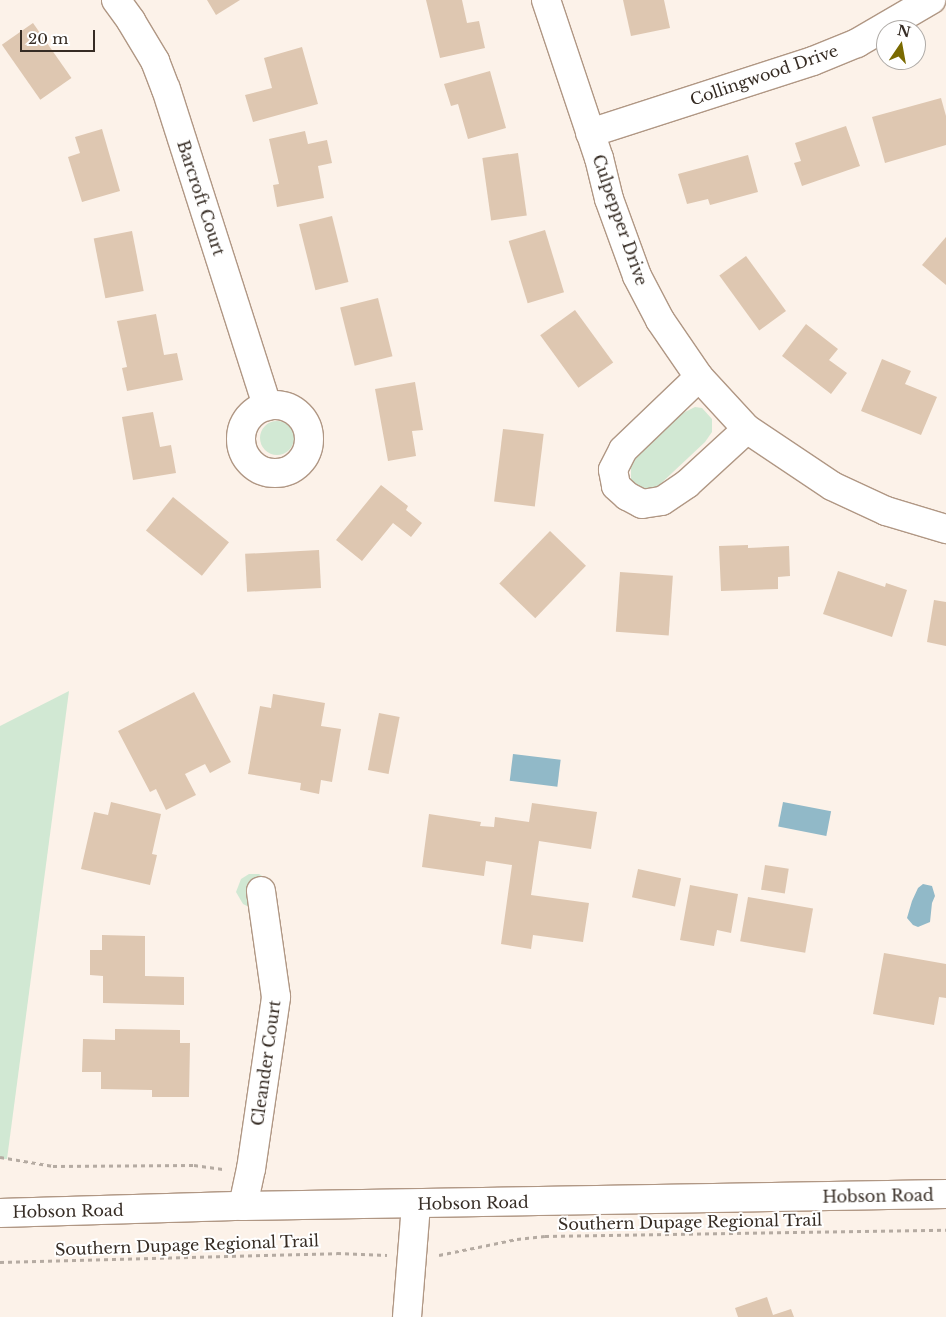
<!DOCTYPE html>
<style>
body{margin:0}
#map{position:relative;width:946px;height:1317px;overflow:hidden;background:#fcf2e9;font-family:"Libre Baskerville",serif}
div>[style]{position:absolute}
.green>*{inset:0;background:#d1e8d3}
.round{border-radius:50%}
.water>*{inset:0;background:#91b9c8;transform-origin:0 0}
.building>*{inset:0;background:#dec7b1;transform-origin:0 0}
.path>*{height:3px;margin-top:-1.5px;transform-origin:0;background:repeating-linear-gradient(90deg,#b5aba2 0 4px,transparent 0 8px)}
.roads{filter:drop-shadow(1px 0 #b09784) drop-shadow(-1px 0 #b09784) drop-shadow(0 1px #b09784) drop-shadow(0 -1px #b09784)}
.minor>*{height:28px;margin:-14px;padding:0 14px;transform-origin:14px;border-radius:14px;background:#fff}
.minor>.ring{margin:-14px;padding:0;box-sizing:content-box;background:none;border:28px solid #fff;border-radius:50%}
.secondary>*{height:28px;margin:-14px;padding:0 14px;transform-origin:14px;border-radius:14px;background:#fff}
span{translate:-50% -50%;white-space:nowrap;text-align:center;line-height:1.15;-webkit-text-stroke:4px #fff;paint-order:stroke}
.street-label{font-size:16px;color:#362c24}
.north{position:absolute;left:876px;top:20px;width:50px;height:50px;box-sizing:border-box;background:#fff;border:1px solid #afaba7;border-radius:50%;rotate:12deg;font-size:14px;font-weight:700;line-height:20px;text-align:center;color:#362c24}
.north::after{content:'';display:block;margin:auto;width:18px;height:22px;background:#7a6a01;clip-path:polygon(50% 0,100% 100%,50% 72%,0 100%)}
.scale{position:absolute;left:20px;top:30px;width:75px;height:22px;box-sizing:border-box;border:2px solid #362c24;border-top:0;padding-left:6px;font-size:15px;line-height:18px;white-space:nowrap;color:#362c24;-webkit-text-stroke:4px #fff;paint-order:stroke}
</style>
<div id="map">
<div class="green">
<div style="clip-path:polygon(695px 407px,702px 408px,712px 419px,712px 432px,705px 442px,655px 489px,648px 489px,636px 485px,631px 479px,631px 463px,681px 414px)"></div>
<div class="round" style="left:260px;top:421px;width:34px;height:34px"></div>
<div style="clip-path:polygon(69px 691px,7px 1159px,0 1159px,0 726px)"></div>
<div style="clip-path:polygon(249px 874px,259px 874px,267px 879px,251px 908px,243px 904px,236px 892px,241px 879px)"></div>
</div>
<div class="water">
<div style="left:513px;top:754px;width:48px;height:27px;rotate:7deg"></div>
<div style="left:783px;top:802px;width:49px;height:25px;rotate:11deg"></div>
<div style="clip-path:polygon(923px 884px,932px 886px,935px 896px,932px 903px,930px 922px,918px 927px,913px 925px,907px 918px,912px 901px,918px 888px)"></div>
</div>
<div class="building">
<div style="clip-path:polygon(207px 0,240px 0,216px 15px)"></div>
<div style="clip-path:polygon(426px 0,462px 0,467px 23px,479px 21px,485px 48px,440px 58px)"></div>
<div style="clip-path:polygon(623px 0,664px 0,670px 28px,631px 36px)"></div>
<div style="left:33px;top:23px;width:67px;height:38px;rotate:55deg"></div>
<div style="clip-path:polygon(302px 47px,318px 104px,253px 122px,245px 95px,272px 88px,264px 58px)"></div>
<div style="clip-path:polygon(490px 71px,506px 128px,468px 139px,458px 104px,451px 106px,444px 84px)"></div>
<div style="clip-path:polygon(941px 98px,946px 116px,946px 145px,885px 163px,872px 117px)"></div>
<div style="clip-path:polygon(846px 126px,860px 166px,802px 186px,794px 163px,801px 161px,795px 143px)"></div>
<div style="clip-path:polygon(102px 129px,120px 191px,82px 202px,68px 157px,80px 153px,75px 137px)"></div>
<div style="clip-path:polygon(305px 131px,308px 144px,327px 140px,332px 163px,318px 166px,324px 198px,277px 207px,273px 185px,279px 184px,269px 139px)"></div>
<div style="left:518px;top:153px;width:63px;height:36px;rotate:82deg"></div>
<div style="clip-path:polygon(748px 155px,758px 192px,710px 205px,708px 199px,687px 204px,678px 174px)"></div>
<div style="left:332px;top:216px;width:68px;height:34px;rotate:76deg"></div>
<div style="left:545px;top:230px;width:65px;height:38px;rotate:73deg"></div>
<div style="left:132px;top:231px;width:61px;height:39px;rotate:79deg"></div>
<div style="clip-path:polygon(946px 237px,946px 285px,922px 265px)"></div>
<div style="left:746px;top:256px;width:68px;height:33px;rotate:54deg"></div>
<div style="left:378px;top:298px;width:60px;height:39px;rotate:76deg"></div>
<div style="left:575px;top:310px;width:65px;height:43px;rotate:54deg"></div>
<div style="clip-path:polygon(156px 314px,164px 355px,177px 353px,183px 380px,127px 391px,122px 368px,127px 367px,117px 321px)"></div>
<div style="clip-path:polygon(806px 324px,838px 349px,829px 360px,847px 373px,831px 394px,782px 356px)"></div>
<div style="clip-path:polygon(882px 359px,911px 371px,905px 384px,937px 397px,921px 435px,861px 411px)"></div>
<div style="clip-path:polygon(415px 382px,423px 430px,412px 431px,416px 456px,388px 461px,375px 389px)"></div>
<div style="clip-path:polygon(153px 412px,160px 447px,171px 445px,176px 473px,133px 480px,122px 417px)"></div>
<div style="left:503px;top:429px;width:41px;height:73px;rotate:7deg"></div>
<div style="clip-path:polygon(381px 485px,408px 506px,406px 510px,422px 523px,411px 537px,393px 523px,362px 561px,336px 540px)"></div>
<div style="left:173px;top:497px;width:72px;height:43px;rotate:39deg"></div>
<div style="left:550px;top:531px;width:50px;height:73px;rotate:44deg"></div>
<div style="clip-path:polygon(748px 545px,748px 548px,789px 546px,790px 576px,778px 577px,778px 589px,721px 591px,719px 546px)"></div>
<div style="left:319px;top:550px;width:38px;height:74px;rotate:87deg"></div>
<div style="clip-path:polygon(838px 571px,885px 587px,886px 583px,907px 590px,892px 637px,823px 614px)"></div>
<div style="left:620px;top:572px;width:53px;height:60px;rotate:4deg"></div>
<div style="clip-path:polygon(934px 600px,946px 602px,946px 646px,927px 642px)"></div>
<div style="clip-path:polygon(194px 692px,231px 762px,210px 773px,205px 764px,185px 774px,196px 795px,166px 810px,156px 789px,150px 792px,118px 731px)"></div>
<div style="clip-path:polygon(273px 694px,325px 703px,321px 726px,341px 729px,332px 782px,321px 780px,319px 794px,300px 790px,301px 783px,248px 774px,260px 706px,271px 708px)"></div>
<div style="left:379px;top:713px;width:21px;height:58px;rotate:11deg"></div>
<div style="clip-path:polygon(111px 802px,161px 814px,152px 854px,157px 855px,150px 885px,81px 869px,94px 812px,108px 815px)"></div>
<div style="clip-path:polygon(532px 803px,597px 812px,591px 849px,539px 841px,531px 895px,589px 903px,583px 942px,533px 935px,531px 949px,501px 944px,512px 865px,486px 861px,484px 876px,422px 867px,429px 814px,481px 822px,480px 826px,494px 827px,495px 817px,529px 822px)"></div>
<div style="left:765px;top:865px;width:24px;height:25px;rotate:9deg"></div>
<div style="left:638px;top:869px;width:44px;height:29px;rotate:12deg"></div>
<div style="clip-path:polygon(690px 885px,738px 894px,731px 933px,717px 930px,714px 946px,680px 940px)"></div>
<div style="left:748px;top:897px;width:66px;height:45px;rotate:10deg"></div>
<div style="clip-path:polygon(102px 935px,145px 936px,145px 976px,184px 977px,184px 1005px,103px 1003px,103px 976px,90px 975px,90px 950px,102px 950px)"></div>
<div style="clip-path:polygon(884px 953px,946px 964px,946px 998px,939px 997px,934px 1025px,873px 1014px)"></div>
<div style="clip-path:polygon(115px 1029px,180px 1030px,180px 1043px,190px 1043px,189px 1097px,152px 1097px,152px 1090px,101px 1089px,101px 1072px,82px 1072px,83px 1039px,115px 1040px)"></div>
<div style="clip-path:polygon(767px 1297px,773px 1315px,791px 1309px,794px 1317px,738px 1317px,735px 1308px)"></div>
</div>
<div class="path">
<div style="left:0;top:1157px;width:54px;rotate:9.6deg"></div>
<div style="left:53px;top:1166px;width:141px;rotate:-0.4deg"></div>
<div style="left:194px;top:1165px;width:29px;rotate:8deg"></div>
<div style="left:439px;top:1255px;width:80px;rotate:-11.6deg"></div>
<div style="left:517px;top:1239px;width:28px;rotate:-6deg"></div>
<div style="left:545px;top:1236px;width:401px;rotate:-0.9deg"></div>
<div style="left:0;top:1262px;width:337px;rotate:-1.5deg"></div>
<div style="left:337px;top:1253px;width:50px;rotate:2.3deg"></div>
</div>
<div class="roads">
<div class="minor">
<div style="left:116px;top:0;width:26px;rotate:54deg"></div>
<div style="left:131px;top:21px;width:47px;rotate:59deg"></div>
<div style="left:155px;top:61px;width:30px;rotate:69deg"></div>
<div style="left:166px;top:89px;width:333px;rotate:72.3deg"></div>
<div style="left:546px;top:0;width:167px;rotate:71.5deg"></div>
<div style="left:599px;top:158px;width:42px;rotate:76.3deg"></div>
<div style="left:609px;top:199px;width:82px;rotate:70deg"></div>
<div style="left:637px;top:276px;width:50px;rotate:62.4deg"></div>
<div style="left:660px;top:320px;width:69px;rotate:55.6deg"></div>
<div style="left:699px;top:377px;width:71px;rotate:47.3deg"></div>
<div style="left:747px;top:429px;width:102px;rotate:33.8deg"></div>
<div style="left:832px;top:486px;width:60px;rotate:24.8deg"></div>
<div style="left:886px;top:511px;width:63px;rotate:16.7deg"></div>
<div style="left:590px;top:133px;width:234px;rotate:-17.9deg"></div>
<div style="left:813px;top:61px;width:48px;rotate:-22.2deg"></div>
<div style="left:857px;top:43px;width:86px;rotate:-30.2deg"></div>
<div style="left:699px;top:377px;width:105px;rotate:136.2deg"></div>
<div style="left:623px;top:450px;width:22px;rotate:117deg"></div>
<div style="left:613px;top:470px;width:16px;rotate:79deg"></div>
<div style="left:616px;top:486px;width:15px;rotate:42deg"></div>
<div style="left:627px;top:496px;width:17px;rotate:28deg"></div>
<div style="left:642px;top:504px;width:20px;rotate:-9deg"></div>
<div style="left:662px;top:501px;width:30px;rotate:-34deg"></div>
<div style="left:687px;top:484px;width:81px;rotate:-42.5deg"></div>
<div class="ring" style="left:241px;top:405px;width:40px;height:40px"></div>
<div style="left:243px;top:1206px;width:38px;rotate:-78deg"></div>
<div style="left:251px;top:1169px;width:174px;rotate:-81.7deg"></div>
<div style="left:276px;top:997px;width:107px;rotate:-98.1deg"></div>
<div style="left:407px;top:1317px;width:113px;rotate:-85.4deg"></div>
</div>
<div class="secondary">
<div style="left:0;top:1213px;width:243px;rotate:-1.7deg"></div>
<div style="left:243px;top:1206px;width:703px;rotate:-0.98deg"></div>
</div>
</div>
<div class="street-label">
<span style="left:764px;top:75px;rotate:-19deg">Collingwood Drive</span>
<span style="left:201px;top:198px;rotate:72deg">Barcroft Court</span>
<span style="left:620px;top:220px;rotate:71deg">Culpepper Drive</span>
<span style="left:266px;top:1063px;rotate:-82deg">Cleander Court</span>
<span style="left:878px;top:1196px;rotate:-1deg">Hobson Road</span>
<span style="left:473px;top:1203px;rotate:-1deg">Hobson Road</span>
<span style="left:68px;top:1211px;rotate:-1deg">Hobson Road</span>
<span style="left:690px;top:1222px;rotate:-1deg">Southern Dupage Regional Trail</span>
<span style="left:187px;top:1245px;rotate:-2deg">Southern Dupage Regional Trail</span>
</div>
<div class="north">N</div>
<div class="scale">20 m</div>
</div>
